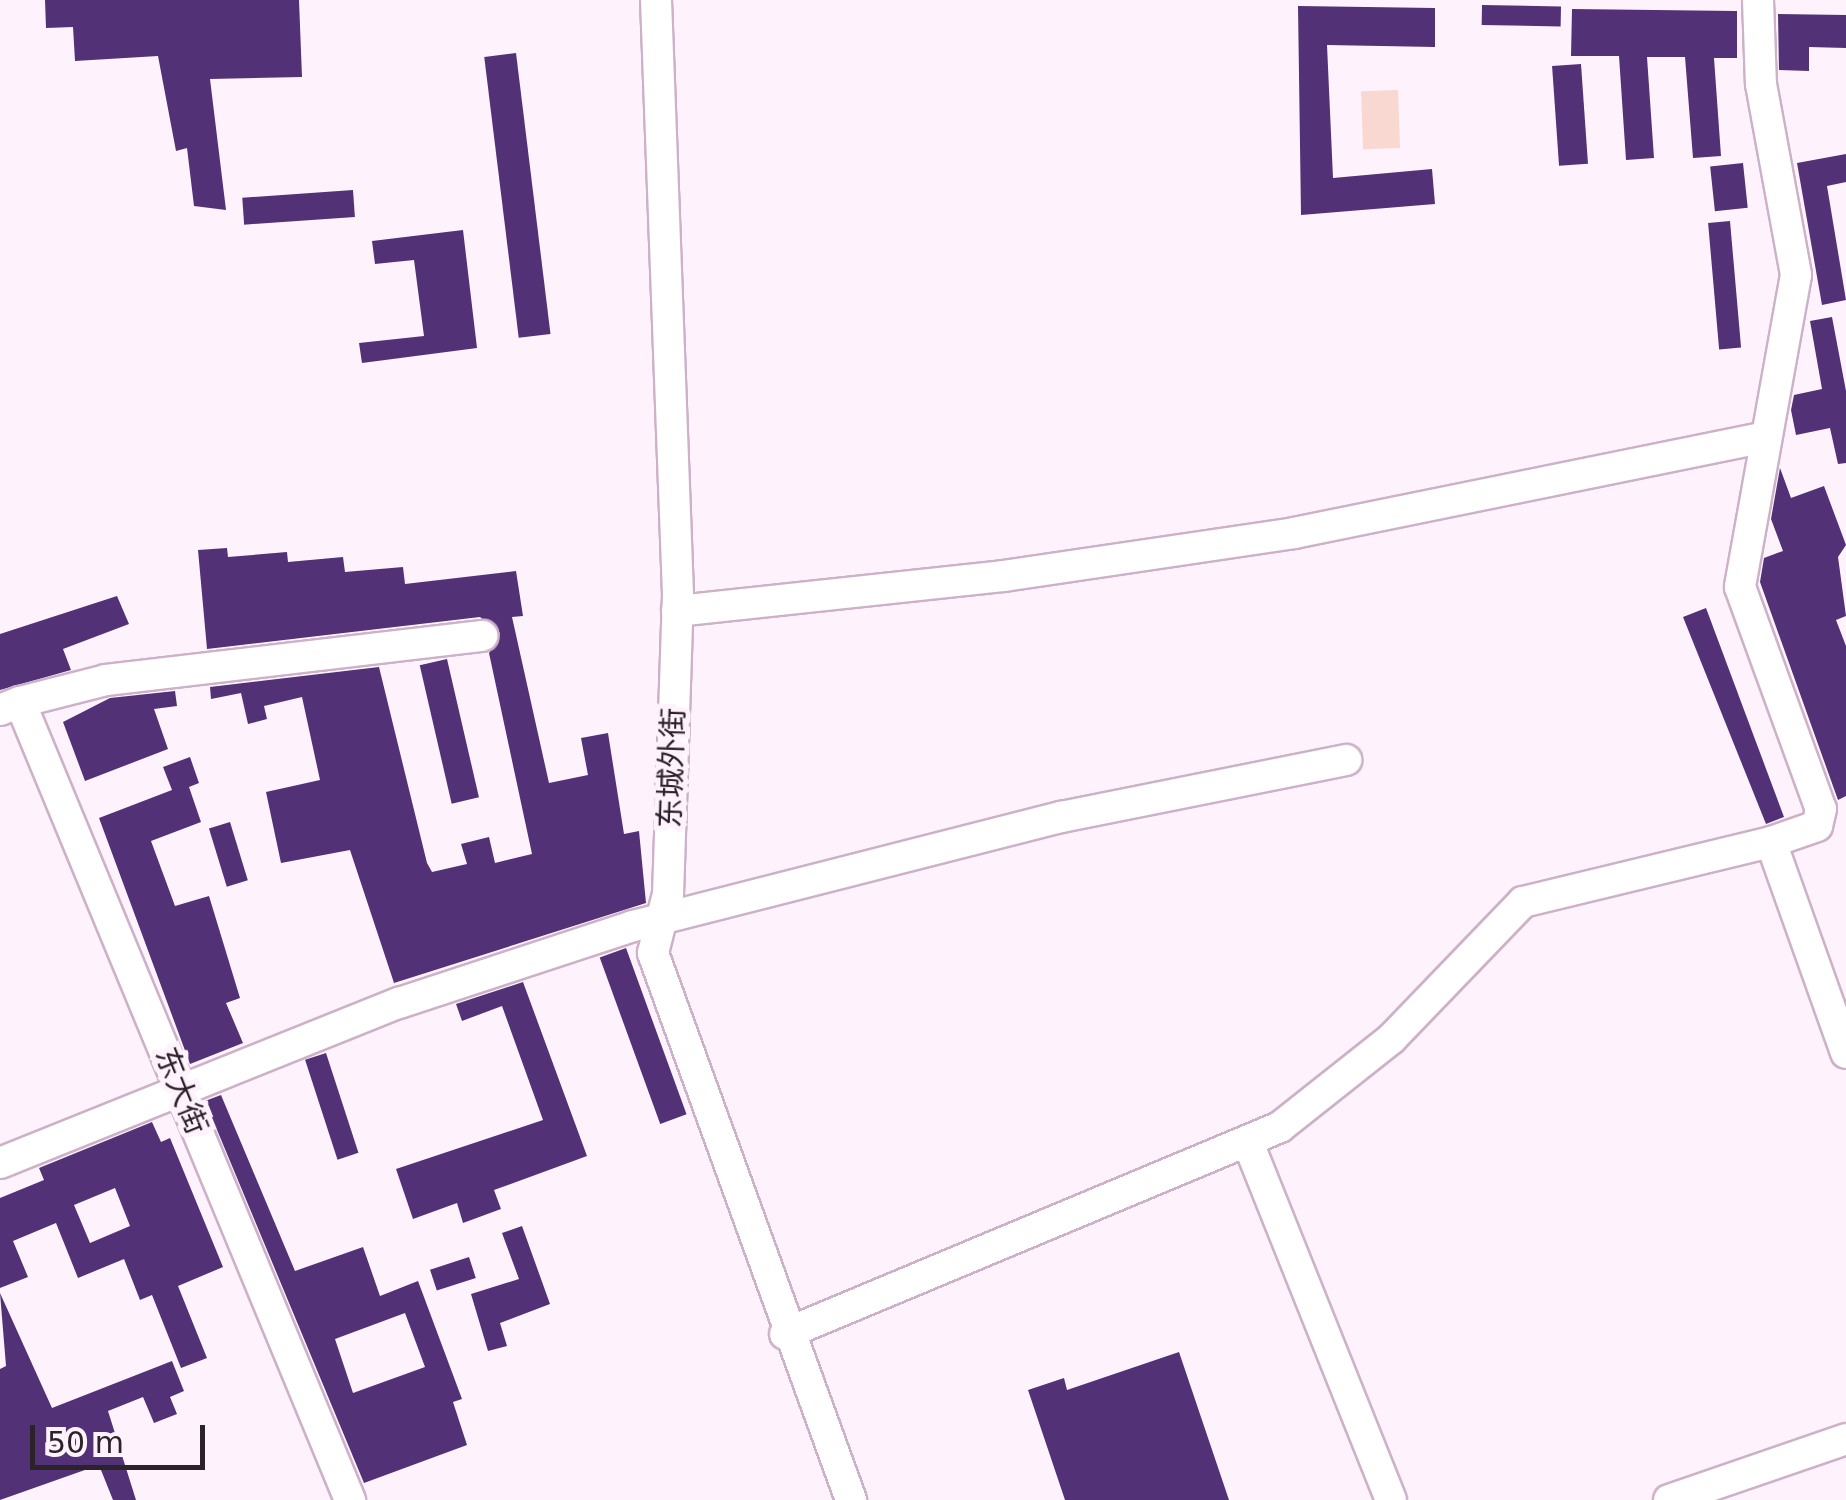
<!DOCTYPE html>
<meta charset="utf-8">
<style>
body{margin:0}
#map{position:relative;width:1846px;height:1500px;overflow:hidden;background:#fef3fc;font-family:"DejaVu Sans","Noto Sans SC",sans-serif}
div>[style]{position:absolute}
.green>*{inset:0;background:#f9d8d1;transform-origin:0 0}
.building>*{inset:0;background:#523177;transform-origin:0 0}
.roads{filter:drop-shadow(2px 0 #cdb1c8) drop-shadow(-2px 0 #cdb1c8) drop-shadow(0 2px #cdb1c8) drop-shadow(0 -2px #cdb1c8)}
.minor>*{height:30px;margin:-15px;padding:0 15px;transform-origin:15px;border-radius:15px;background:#fff}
span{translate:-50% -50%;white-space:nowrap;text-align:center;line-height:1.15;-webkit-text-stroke:10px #fef3fc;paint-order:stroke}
.street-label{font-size:30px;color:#2c222a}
.scale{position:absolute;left:30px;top:1425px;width:175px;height:45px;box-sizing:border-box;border:5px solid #2c222a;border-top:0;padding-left:12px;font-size:30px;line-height:35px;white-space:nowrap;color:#2c222a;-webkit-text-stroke:8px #fef3fc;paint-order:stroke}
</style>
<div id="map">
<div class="green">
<div style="left:1398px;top:90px;width:58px;height:37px;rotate:88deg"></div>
</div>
<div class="building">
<div style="clip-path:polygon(45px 0,299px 0,302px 77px,210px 79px,226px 210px,194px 206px,187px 148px,176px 151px,158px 56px,75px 61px,73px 27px,46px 28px)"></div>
<div style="left:1482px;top:5px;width:79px;height:20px;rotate:1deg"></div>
<div style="clip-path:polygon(1298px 6px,1435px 8px,1435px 47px,1327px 45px,1333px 178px,1432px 169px,1435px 204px,1301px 215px)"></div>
<div style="clip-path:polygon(1572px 9px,1737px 11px,1737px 58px,1714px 58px,1721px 156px,1693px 158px,1685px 57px,1647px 57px,1654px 158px,1626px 160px,1619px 56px,1571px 56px)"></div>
<div style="clip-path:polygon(1778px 14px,1846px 15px,1846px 48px,1809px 47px,1809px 71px,1779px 70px)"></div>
<div style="left:516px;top:53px;width:283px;height:32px;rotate:83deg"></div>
<div style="left:1581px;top:64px;width:100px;height:29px;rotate:86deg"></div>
<div style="clip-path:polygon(1846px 154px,1846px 182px,1827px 186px,1846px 300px,1822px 305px,1797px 163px)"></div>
<div style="left:1743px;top:163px;width:45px;height:33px;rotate:84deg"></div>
<div style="left:353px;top:190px;width:27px;height:111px;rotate:86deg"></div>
<div style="left:1730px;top:221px;width:127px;height:22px;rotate:85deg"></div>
<div style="clip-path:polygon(463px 230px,477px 348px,362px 363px,359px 343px,424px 336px,414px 260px,375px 264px,372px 241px)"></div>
<div style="clip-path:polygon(1832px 317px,1846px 391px,1846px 463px,1838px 464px,1830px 428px,1796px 435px,1791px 410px,1794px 395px,1822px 389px,1810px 321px)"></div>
<div style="clip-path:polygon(1780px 468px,1791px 498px,1824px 486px,1846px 545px,1838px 557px,1846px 616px,1836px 620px,1846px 646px,1846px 796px,1838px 800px,1760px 582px,1764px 558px,1783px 551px,1771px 519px)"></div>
<div style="clip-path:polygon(227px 548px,228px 557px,287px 552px,288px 562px,343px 557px,345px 572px,403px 567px,405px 584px,516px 571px,523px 616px,512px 617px,549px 783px,588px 775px,581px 738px,608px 733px,624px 834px,639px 831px,646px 903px,394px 983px,350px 850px,281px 863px,266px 792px,320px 780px,302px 697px,264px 706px,267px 719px,248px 724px,241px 693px,211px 699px,210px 687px,379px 667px,427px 863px,432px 872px,467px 864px,461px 844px,489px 837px,495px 863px,532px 854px,489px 653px,500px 633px,480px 617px,207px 649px,198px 550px)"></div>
<div style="clip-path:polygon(117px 596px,129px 624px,63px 649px,71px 670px,0 690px,0 634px)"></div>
<div style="clip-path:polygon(1706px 608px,1784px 817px,1766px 824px,1683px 617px)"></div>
<div style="left:447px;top:659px;width:142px;height:28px;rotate:77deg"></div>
<div style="clip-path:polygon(175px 691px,177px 706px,154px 709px,168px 749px,85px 781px,63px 722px,110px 698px)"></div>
<div style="clip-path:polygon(190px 757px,199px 783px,189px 787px,201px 822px,151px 841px,175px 906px,209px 896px,240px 998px,226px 1003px,243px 1043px,190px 1064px,99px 818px,172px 790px,163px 767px)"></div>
<div style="left:230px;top:822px;width:61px;height:22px;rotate:73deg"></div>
<div style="left:626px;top:948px;width:177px;height:28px;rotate:70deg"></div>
<div style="clip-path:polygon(523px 982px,587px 1156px,494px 1190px,501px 1209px,463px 1223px,457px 1203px,413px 1219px,396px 1169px,543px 1120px,502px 1006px,462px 1021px,456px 1004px)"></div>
<div style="left:326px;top:1053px;width:105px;height:22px;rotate:72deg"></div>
<div style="clip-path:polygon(evenodd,221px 1095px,295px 1271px,363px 1247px,380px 1296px,418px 1281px,462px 1399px,453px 1402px,467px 1445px,364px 1483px,205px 1101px,221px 1095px,405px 1313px,425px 1367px,353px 1393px,335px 1339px,405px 1313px)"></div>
<div style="clip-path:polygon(evenodd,152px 1122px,161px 1142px,170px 1138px,223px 1267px,178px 1286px,207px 1358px,181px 1368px,152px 1295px,140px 1300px,124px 1259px,78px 1278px,56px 1223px,13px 1241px,28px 1277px,0 1288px,0 1198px,44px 1180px,39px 1168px,152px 1122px,115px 1188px,130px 1226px,90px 1243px,74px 1205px,115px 1188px)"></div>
<div style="clip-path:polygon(522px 1226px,550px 1304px,500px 1323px,507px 1346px,488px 1351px,471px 1294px,519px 1279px,502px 1233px)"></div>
<div style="left:469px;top:1257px;width:22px;height:41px;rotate:72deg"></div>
<div style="clip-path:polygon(0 1293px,52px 1408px,172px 1361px,184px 1391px,170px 1397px,177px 1414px,154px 1423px,143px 1397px,108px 1411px,136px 1500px,113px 1500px,99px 1465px,0 1500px,0 1369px,6px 1366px)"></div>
<div style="clip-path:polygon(1179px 1352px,1229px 1500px,1065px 1500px,1028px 1390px,1064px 1378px,1067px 1390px)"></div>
</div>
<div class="roads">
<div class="minor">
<div style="left:656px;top:0;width:594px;rotate:87.88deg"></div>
<div style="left:678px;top:594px;width:300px;rotate:91.9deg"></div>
<div style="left:668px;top:894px;width:61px;rotate:104.3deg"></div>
<div style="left:653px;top:953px;width:582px;rotate:70.1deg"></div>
<div style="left:1758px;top:0;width:84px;rotate:88deg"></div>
<div style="left:1761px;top:84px;width:194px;rotate:79.6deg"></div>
<div style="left:1796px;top:275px;width:317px;rotate:100.2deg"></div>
<div style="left:1740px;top:587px;width:236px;rotate:70deg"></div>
<div style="left:1821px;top:809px;width:17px;rotate:103deg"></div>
<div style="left:1817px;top:826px;width:49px;rotate:160.8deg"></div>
<div style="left:1771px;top:842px;width:224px;rotate:70.4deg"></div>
<div style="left:677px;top:611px;width:329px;rotate:-6.1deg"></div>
<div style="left:1004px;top:576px;width:293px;rotate:-8.4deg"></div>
<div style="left:1294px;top:533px;width:481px;rotate:-11.5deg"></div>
<div style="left:20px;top:702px;width:89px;rotate:-14.3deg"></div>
<div style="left:106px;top:680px;width:379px;rotate:-6.7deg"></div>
<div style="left:0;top:710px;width:22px;rotate:-22deg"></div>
<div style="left:20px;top:702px;width:864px;rotate:67.53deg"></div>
<div style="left:1249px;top:1145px;width:382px;rotate:68.2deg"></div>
<div style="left:0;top:1163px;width:430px;rotate:-21.9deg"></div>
<div style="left:399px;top:1003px;width:246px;rotate:-18.2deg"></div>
<div style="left:633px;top:926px;width:442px;rotate:-14.3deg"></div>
<div style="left:1061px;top:817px;width:291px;rotate:-11.3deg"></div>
<div style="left:785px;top:1334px;width:537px;rotate:-22.69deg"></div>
<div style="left:1280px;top:1127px;width:142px;rotate:-38.4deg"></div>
<div style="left:1391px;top:1039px;width:190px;rotate:-46.1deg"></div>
<div style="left:1523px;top:902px;width:255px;rotate:-13.6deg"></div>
<div style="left:1669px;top:1500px;width:187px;rotate:-19deg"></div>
</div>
</div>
<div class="street-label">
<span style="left:672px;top:768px;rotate:-88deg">东城外街</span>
<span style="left:181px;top:1091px;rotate:68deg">东大街</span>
</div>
<div class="scale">50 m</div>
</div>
